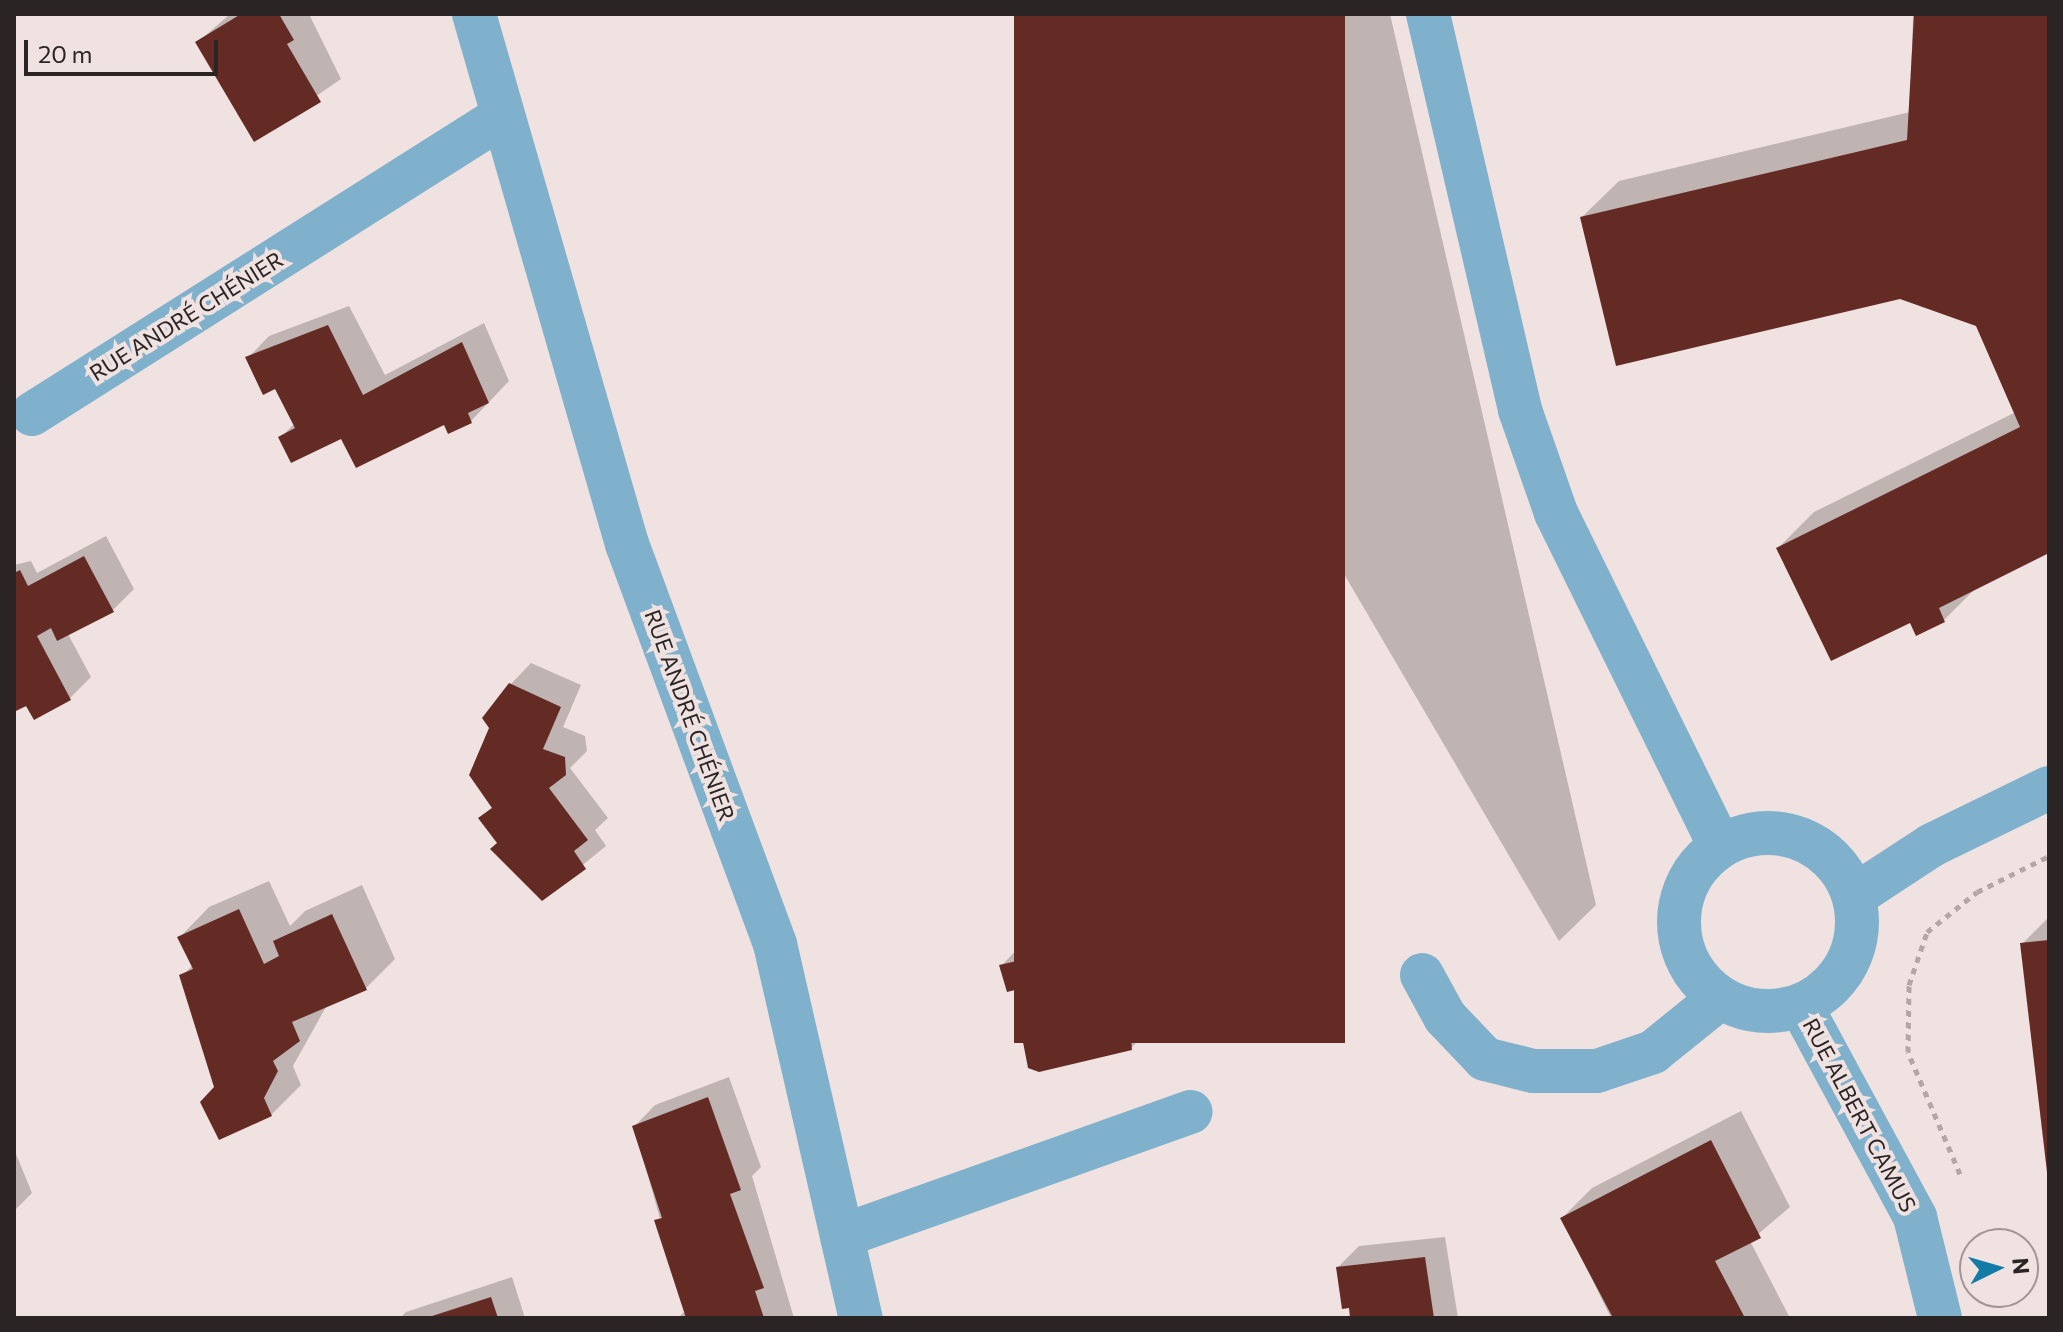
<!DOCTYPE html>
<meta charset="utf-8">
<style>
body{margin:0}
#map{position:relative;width:2063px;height:1332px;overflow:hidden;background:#f0e2e0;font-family:Commissioner,sans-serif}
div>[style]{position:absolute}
.shadow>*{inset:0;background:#0003}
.building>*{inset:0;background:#642b25;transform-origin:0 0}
.path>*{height:5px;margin-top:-2.5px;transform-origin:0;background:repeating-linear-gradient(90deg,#b2a7a5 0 6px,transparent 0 12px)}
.minor>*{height:44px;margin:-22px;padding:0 22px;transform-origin:22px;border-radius:22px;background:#80b1cc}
.minor>.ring{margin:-22px;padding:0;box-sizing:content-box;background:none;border:44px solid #80b1cc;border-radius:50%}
span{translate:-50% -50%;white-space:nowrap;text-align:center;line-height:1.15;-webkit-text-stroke:8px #f0e2e0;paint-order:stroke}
.street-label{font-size:22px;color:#2a2524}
.frame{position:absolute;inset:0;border:16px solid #2a2524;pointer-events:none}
.north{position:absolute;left:1959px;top:1228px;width:80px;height:80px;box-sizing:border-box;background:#f0e2e0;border:2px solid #a19695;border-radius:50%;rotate:85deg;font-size:22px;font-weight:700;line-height:32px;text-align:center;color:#2a2524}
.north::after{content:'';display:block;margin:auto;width:28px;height:36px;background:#127ca6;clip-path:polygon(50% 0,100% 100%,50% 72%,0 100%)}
.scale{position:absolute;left:24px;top:40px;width:194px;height:36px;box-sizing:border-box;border:4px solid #2a2524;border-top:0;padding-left:10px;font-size:24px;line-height:28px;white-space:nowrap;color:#2a2524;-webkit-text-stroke:6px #f0e2e0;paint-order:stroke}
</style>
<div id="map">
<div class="shadow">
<div style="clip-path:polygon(230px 14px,309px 14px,341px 79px,254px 139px,198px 42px)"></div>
<div style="clip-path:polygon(1016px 14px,1390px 14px,1596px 905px,1559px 941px)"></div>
<div style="clip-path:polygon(1913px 14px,2049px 14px,2049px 551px,1978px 586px,1944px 620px,1917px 633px,1911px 620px,1778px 548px,1814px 512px,2016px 412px,1977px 324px,1900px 297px,1582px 217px,1619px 181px,1910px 112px)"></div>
<div style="clip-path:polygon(349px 306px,385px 375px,484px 323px,509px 381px,471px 421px,281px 437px,295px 423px,276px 386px,248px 358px,269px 336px)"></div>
<div style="clip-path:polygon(106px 536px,134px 589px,113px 610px,68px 634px,91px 677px,70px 698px,14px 709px,14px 565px,31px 561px,37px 573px)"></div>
<div style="clip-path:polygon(531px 663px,581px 685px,563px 727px,585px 736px,587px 751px,570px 768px,608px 818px,595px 830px,606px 846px,542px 898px,481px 818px,493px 806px,510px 685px)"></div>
<div style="clip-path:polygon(269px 881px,290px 926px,305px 911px,362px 885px,395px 959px,366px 988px,327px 1005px,293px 1066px,301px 1085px,271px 1115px,216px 1087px,182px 976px,193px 965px,180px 937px,209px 907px)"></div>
<div style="clip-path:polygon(2049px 917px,2049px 1172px,2022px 944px)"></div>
<div style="clip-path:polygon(1120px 922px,1130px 968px,1147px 963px,1152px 1027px,1131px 1048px,1025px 1043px,1040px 1028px,1028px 985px,1001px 966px,1022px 944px)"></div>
<div style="clip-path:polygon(729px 1077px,761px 1167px,752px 1176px,794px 1318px,678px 1318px,686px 1310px,634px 1127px,655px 1105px)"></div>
<div style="clip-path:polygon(1741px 1111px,1790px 1207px,1750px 1241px,1790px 1318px,1611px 1318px,1562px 1218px,1592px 1188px)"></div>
<div style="clip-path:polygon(14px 1149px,32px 1193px,14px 1211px)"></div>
<div style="clip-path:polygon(1445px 1237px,1458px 1318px,1352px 1318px,1338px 1267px,1359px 1246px)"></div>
<div style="clip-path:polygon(512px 1277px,525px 1318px,400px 1318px,406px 1312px)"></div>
</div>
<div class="building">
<div style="clip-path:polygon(241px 14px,279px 14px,294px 40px,287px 44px,321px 102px,254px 142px,195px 42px)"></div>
<div style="left:1014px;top:14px;width:331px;height:1029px"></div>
<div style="clip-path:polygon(1914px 14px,2049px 14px,2049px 553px,1939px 608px,1945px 622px,1916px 636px,1910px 623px,1831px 661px,1776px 548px,2020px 427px,1976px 326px,1900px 299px,1616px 366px,1580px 217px,1907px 140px)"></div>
<div style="clip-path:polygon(328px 325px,363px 395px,462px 342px,489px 403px,468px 413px,472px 423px,448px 434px,444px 425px,356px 468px,341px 439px,291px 463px,278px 437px,295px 428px,275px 389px,263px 395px,245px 357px)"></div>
<div style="clip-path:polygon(84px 556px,114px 612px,57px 641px,51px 628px,37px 636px,71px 700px,34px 720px,26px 706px,14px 712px,14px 573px,20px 570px,28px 586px)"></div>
<div style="clip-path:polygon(509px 683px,561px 707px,543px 749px,565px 757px,566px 775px,549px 788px,588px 840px,574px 851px,586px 869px,542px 901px,490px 849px,497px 843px,478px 818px,492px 808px,469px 775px,489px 728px,482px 718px)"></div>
<div style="clip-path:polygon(239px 909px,264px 964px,279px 956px,273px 941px,332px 914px,367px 990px,292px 1022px,300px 1041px,273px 1061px,278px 1071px,264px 1098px,272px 1116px,219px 1140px,200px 1102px,214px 1087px,179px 975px,193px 969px,177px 937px)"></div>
<div style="clip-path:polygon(2049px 940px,2049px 1172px,2047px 1172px,2020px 943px)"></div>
<div style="clip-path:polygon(1099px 942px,1109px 988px,1126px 983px,1132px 1050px,1039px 1072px,1028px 1068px,1023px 1042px,1040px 1038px,1027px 987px,1007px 992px,999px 965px)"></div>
<div style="clip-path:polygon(708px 1097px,741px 1190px,730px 1194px,764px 1288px,755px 1291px,764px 1318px,686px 1318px,654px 1220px,662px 1218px,632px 1126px)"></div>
<div style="clip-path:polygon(1711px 1140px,1761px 1238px,1715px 1261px,1745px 1318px,1613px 1318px,1560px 1218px)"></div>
<div style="clip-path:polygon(1425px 1257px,1434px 1318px,1350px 1318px,1349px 1308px,1342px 1309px,1336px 1267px)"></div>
<div style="clip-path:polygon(491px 1297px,498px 1318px,430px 1318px,429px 1317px)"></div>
</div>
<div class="path">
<div style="left:1960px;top:1174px;width:133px;rotate:-113.1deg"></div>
<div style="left:1908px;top:1052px;width:67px;rotate:-89.1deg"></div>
<div style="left:1909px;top:985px;width:56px;rotate:-71.2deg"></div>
<div style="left:1927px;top:932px;width:64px;rotate:-38.7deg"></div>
<div style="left:1977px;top:892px;width:80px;rotate:-26.6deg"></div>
</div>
<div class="minor">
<div style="left:474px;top:14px;width:552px;rotate:73.9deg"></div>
<div style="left:627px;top:544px;width:427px;rotate:69.7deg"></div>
<div style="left:775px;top:944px;width:384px;rotate:77.1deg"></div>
<div style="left:1428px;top:14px;width:407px;rotate:76.9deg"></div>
<div style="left:1520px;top:410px;width:109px;rotate:70.7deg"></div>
<div style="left:1556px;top:513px;width:371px;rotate:63.8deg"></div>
<div style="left:32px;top:414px;width:557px;rotate:-32.32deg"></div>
<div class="ring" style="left:1679px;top:833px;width:134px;height:134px"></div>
<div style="left:1854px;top:896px;width:93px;rotate:-33.2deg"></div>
<div style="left:1932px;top:845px;width:130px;rotate:-26deg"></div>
<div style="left:1422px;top:975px;width:48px;rotate:61.3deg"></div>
<div style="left:1445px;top:1017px;width:58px;rotate:46.4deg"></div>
<div style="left:1485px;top:1059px;width:49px;rotate:14deg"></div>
<div style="left:1533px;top:1071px;width:64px"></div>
<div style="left:1597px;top:1071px;width:59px;rotate:-18.7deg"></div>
<div style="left:1653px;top:1052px;width:86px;rotate:-38.9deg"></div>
<div style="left:1801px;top:1006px;width:240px;rotate:61.6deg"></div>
<div style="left:1915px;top:1217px;width:104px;rotate:76.1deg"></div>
<div style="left:842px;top:1236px;width:370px;rotate:-19.6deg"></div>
</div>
<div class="street-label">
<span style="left:186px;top:316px;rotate:-32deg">RUE ANDRÉ CHÉNIER</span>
<span style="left:690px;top:715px;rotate:70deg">RUE ANDRÉ CHÉNIER</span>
<span style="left:1860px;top:1115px;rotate:62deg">RUE ALBERT CAMUS</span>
</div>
<div class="frame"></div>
<div class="north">N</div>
<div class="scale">20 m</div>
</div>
